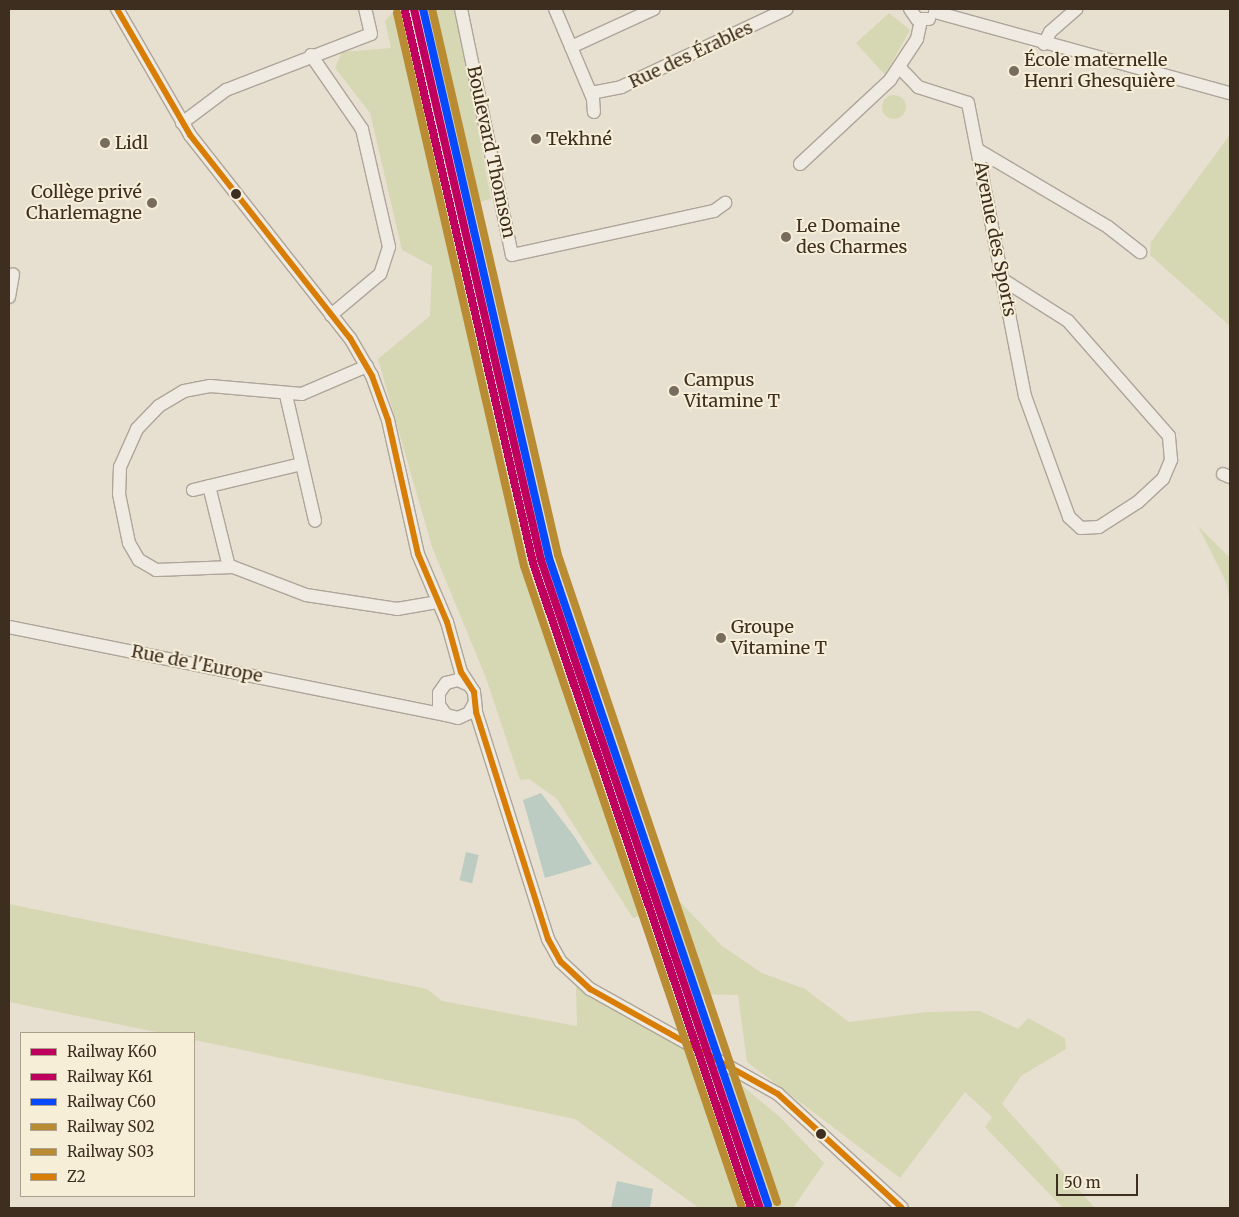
<!DOCTYPE html>
<meta charset="utf-8">
<style>
body{margin:0}
#map{position:relative;width:1239px;height:1217px;overflow:hidden;background:#e7e0d1;font-family:Merriweather,serif}
div>[style]{position:absolute}
.green>*{inset:0;background:#d6d7b3}
.round{border-radius:50%}
.water>*{inset:0;background:#bcccc2;transform-origin:0 0}
.roads{filter:drop-shadow(1px 0 #ada599) drop-shadow(-1px 0 #ada599) drop-shadow(0 1px #ada599) drop-shadow(0 -1px #ada599)}
.minor>*{height:12px;margin:-6px;padding:0 6px;transform-origin:6px;border-radius:6px;background:#efebe3}
.bus-1>*{height:6px;margin:-3px;padding:0 3px;transform-origin:3px;border-radius:3px;background:#d87e06}
.rail-1>*{height:8px;margin:-4px;padding:0 4px;transform-origin:4px;border-radius:4px;background:#bf005f}
.rail-2>*{height:8px;margin:-4px;padding:0 4px;transform-origin:4px;border-radius:4px;background:#bf005f}
.rail-3>*{height:8px;margin:-4px;padding:0 4px;transform-origin:4px;border-radius:4px;background:#0749ff}
.rail-4>*{height:8px;margin:-4px;padding:0 4px;transform-origin:4px;border-radius:4px;background:#b98c34}
.rail-5>*{height:8px;margin:-4px;padding:0 4px;transform-origin:4px;border-radius:4px;background:#b98c34}
.dots>*{width:14px;height:14px;translate:-50% -50%;box-sizing:border-box;border:2px solid #f7eed8;border-radius:50%}
span{translate:-50% -50%;white-space:nowrap;text-align:center;line-height:1.15;-webkit-text-stroke:4px #f7eed8;paint-order:stroke}
.street-label{font-size:18px;color:#3d2e20}
.poi-label{font-size:18px;color:#3d2e20}
.left{translate:0 -50%;text-align:left}
.right{translate:-100% -50%;text-align:right}
.frame{position:absolute;inset:0;border:10px solid #3d2e20;pointer-events:none}
.legend{position:absolute;left:20px;top:1032px;width:175px;height:165px;box-sizing:border-box;background:#f7eed8;border:1px solid #ada18e;margin:0;padding:6px 9px;list-style:none;font-size:15px;color:#3d2e20}
.legend li{display:flex;align-items:center;gap:10px;height:25px}
.legend b{width:25px;border:1px solid #ada18e}
.scale{position:absolute;left:1056px;top:1174px;width:82px;height:22px;box-sizing:border-box;border:2px solid #3d2e20;border-top:0;padding-left:6px;font-size:15px;line-height:18px;white-space:nowrap;color:#3d2e20;-webkit-text-stroke:4px #f7eed8;paint-order:stroke}
</style>
<div id="map">
<div class="green">
<div style="clip-path:polygon(425px 9px,455px 9px,491px 199px,469px 205px)"></div>
<div style="clip-path:polygon(393px 12px,402px 25px,420px 110px,428px 109px,438px 174px,534px 588px,645px 914px,633px 918px,557px 799px,529px 779px,520px 780px,486px 678px,432px 547px,378px 359px,430px 316px,432px 266px,402px 250px,370px 113px,335px 68px,342px 52px,391px 48px,385px 21px)"></div>
<div style="clip-path:polygon(889px 13px,910px 30px,885px 75px,856px 43px)"></div>
<div class="round" style="left:882px;top:95px;width:24px;height:24px"></div>
<div style="clip-path:polygon(1229px 136px,1230px 137px,1230px 326px,1150px 255px,1151px 242px)"></div>
<div style="clip-path:polygon(1198px 526px,1230px 558px,1230px 600px,1226px 582px)"></div>
<div style="clip-path:polygon(665px 886px,722px 946px,762px 973px,805px 989px,849px 1022px,926px 1012px,980px 1011px,1018px 1029px,1028px 1018px,1065px 1038px,1066px 1049px,1021px 1076px,1002px 1104px,1095px 1208px,1063px 1208px,985px 1127px,992px 1117px,965px 1092px,900px 1178px,747px 1062px,738px 995px,696px 994px)"></div>
<div style="clip-path:polygon(9px 904px,427px 989px,442px 1001px,577px 1026px,576px 987px,689px 1052px,742px 1208px,699px 1208px,575px 1119px,194px 1040px,194px 1033px,161px 1033px,9px 1002px)"></div>
<div style="clip-path:polygon(723px 1070px,780px 1117px,824px 1163px,793px 1208px,773px 1208px)"></div>
</div>
<div class="water">
<div style="clip-path:polygon(541px 793px,574px 836px,592px 864px,545px 878px,523px 800px)"></div>
<div style="left:466px;top:852px;width:13px;height:29px;rotate:13deg"></div>
<div style="clip-path:polygon(617px 1181px,653px 1189px,650px 1208px,611px 1208px)"></div>
</div>
<div class="roads">
<div class="minor">
<div style="left:117px;top:9px;width:146px;rotate:59.9deg"></div>
<div style="left:190px;top:135px;width:258px;rotate:51.8deg"></div>
<div style="left:350px;top:338px;width:44px;rotate:59.9deg"></div>
<div style="left:372px;top:376px;width:47px;rotate:70deg"></div>
<div style="left:388px;top:420px;width:137px;rotate:77.4deg"></div>
<div style="left:418px;top:554px;width:74px;rotate:66.9deg"></div>
<div style="left:447px;top:622px;width:52px;rotate:74.4deg"></div>
<div style="left:461px;top:672px;width:24px;rotate:57deg"></div>
<div style="left:474px;top:692px;width:20px;rotate:84deg"></div>
<div style="left:476px;top:712px;width:238px;rotate:72.4deg"></div>
<div style="left:548px;top:939px;width:26px;rotate:61deg"></div>
<div style="left:561px;top:962px;width:40px;rotate:43deg"></div>
<div style="left:590px;top:989px;width:215px;rotate:29.2deg"></div>
<div style="left:778px;top:1094px;width:168px;rotate:42.6deg"></div>
<div style="left:461px;top:9px;width:251px;rotate:78.3deg"></div>
<div style="left:512px;top:255px;width:207px;rotate:-12.3deg"></div>
<div style="left:714px;top:211px;width:14px;rotate:-36deg"></div>
<div style="left:555px;top:9px;width:98px;rotate:67.1deg"></div>
<div style="left:593px;top:99px;width:13px;rotate:86deg"></div>
<div style="left:910px;top:9px;width:12px;rotate:55deg"></div>
<div style="left:917px;top:19px;width:12px"></div>
<div style="left:935px;top:12px;width:306px;rotate:15.4deg"></div>
<div style="left:1044px;top:44px;width:13px;rotate:-63deg"></div>
<div style="left:1050px;top:32px;width:35px;rotate:-41deg"></div>
<div style="left:571px;top:47px;width:91px;rotate:-24.6deg"></div>
<div style="left:311px;top:55px;width:90px;rotate:55.4deg"></div>
<div style="left:362px;top:129px;width:121px;rotate:77.1deg"></div>
<div style="left:389px;top:247px;width:28px;rotate:108deg"></div>
<div style="left:380px;top:274px;width:64px;rotate:140.1deg"></div>
<div style="left:899px;top:67px;width:28px;rotate:46deg"></div>
<div style="left:918px;top:87px;width:52px;rotate:17.7deg"></div>
<div style="left:968px;top:103px;width:298px;rotate:79deg"></div>
<div style="left:1025px;top:396px;width:129px;rotate:70deg"></div>
<div style="left:1069px;top:517px;width:16px;rotate:43deg"></div>
<div style="left:1081px;top:528px;width:18px;rotate:-3deg"></div>
<div style="left:1099px;top:527px;width:46px;rotate:-32.7deg"></div>
<div style="left:1138px;top:502px;width:34px;rotate:-43deg"></div>
<div style="left:1163px;top:479px;width:21px;rotate:-67deg"></div>
<div style="left:1171px;top:460px;width:24px;rotate:-95deg"></div>
<div style="left:1169px;top:436px;width:153px;rotate:-131.3deg"></div>
<div style="left:1068px;top:321px;width:75px;rotate:-147.6deg"></div>
<div style="left:591px;top:93px;width:31px;rotate:-11deg"></div>
<div style="left:621px;top:87px;width:183px;rotate:-25.2deg"></div>
<div style="left:182px;top:123px;width:55px;rotate:-36.9deg"></div>
<div style="left:226px;top:90px;width:155px;rotate:-21.1deg"></div>
<div style="left:371px;top:34px;width:26px;rotate:-103deg"></div>
<div style="left:978px;top:150px;width:151px;rotate:30.6deg"></div>
<div style="left:1108px;top:227px;width:41px;rotate:38deg"></div>
<div style="left:800px;top:164px;width:123px;rotate:-43deg"></div>
<div style="left:890px;top:80px;width:49px;rotate:-56.6deg"></div>
<div style="left:917px;top:39px;width:19px;rotate:-78deg"></div>
<div style="left:9px;top:297px;width:23px;rotate:-80deg"></div>
<div style="left:367px;top:366px;width:71px;rotate:156.7deg"></div>
<div style="left:302px;top:394px;width:92px;rotate:-175deg"></div>
<div style="left:210px;top:386px;width:26px;rotate:169deg"></div>
<div style="left:184px;top:391px;width:29px;rotate:149deg"></div>
<div style="left:159px;top:406px;width:32px;rotate:134deg"></div>
<div style="left:137px;top:429px;width:42px;rotate:114.1deg"></div>
<div style="left:120px;top:467px;width:27px;rotate:92deg"></div>
<div style="left:119px;top:494px;width:50px;rotate:78.5deg"></div>
<div style="left:129px;top:543px;width:20px;rotate:60deg"></div>
<div style="left:139px;top:560px;width:20px;rotate:30deg"></div>
<div style="left:156px;top:570px;width:77px;rotate:-2.2deg"></div>
<div style="left:233px;top:567px;width:78px;rotate:21deg"></div>
<div style="left:306px;top:595px;width:92px;rotate:8.7deg"></div>
<div style="left:397px;top:609px;width:42px;rotate:-9.7deg"></div>
<div style="left:286px;top:395px;width:129px;rotate:77deg"></div>
<div style="left:1223px;top:474px;width:8px;rotate:23deg"></div>
<div style="left:209px;top:486px;width:83px;rotate:76.1deg"></div>
<div style="left:193px;top:490px;width:111px;rotate:-13.5deg"></div>
<div style="left:9px;top:627px;width:446px;rotate:11.4deg"></div>
<div style="left:469px;top:685px;width:12px;rotate:-156deg"></div>
<div style="left:458px;top:680px;width:12px;rotate:166deg"></div>
<div style="left:446px;top:683px;width:12px;rotate:125deg"></div>
<div style="left:439px;top:693px;width:12px;rotate:90deg"></div>
<div style="left:439px;top:705px;width:12px;rotate:55deg"></div>
<div style="left:446px;top:715px;width:12px;rotate:14deg"></div>
<div style="left:458px;top:718px;width:12px;rotate:-24deg"></div>
<div style="left:469px;top:713px;width:13px;rotate:-61deg"></div>
</div>
</div>
<div class="bus-1">
<div style="left:117px;top:9px;width:146px;rotate:59.9deg"></div>
<div style="left:190px;top:135px;width:258px;rotate:51.8deg"></div>
<div style="left:350px;top:338px;width:44px;rotate:59.9deg"></div>
<div style="left:372px;top:376px;width:47px;rotate:70deg"></div>
<div style="left:388px;top:420px;width:137px;rotate:77.4deg"></div>
<div style="left:418px;top:554px;width:74px;rotate:66.9deg"></div>
<div style="left:447px;top:622px;width:52px;rotate:74.4deg"></div>
<div style="left:461px;top:672px;width:24px;rotate:57deg"></div>
<div style="left:474px;top:692px;width:20px;rotate:84deg"></div>
<div style="left:476px;top:712px;width:238px;rotate:72.4deg"></div>
<div style="left:548px;top:939px;width:26px;rotate:61deg"></div>
<div style="left:561px;top:962px;width:40px;rotate:43deg"></div>
<div style="left:590px;top:989px;width:215px;rotate:29.2deg"></div>
<div style="left:778px;top:1094px;width:168px;rotate:42.6deg"></div>
</div>
<div class="rail-1">
<div style="left:414px;top:9px;width:565px;rotate:77.02deg"></div>
<div style="left:541px;top:560px;width:684px;rotate:71.33deg"></div>
</div>
<div class="rail-2">
<div style="left:405px;top:11px;width:567px;rotate:76.94deg"></div>
<div style="left:533px;top:563px;width:681px;rotate:71.33deg"></div>
</div>
<div class="rail-3">
<div style="left:423px;top:9px;width:563px;rotate:77.07deg"></div>
<div style="left:549px;top:558px;width:683px;rotate:71.3deg"></div>
</div>
<div class="rail-4">
<div style="left:397px;top:13px;width:567px;rotate:77.07deg"></div>
<div style="left:524px;top:566px;width:678px;rotate:71.24deg"></div>
</div>
<div class="rail-5">
<div style="left:432px;top:9px;width:560px;rotate:77.01deg"></div>
<div style="left:558px;top:555px;width:683px;rotate:71.3deg"></div>
</div>
<div class="dots">
<div style="left:1014px;top:71px;background:#786c5e"></div>
<div style="left:536px;top:139px;background:#786c5e"></div>
<div style="left:105px;top:143px;background:#786c5e"></div>
<div style="left:236px;top:194px;background:#3d2e20"></div>
<div style="left:152px;top:203px;background:#786c5e"></div>
<div style="left:786px;top:237px;background:#786c5e"></div>
<div style="left:674px;top:391px;background:#786c5e"></div>
<div style="left:721px;top:638px;background:#786c5e"></div>
<div style="left:821px;top:1134px;background:#3d2e20"></div>
</div>
<div class="street-label">
<span style="left:691px;top:55px;rotate:-25deg">Rue des Érables</span>
<span style="left:491px;top:152px;rotate:78deg">Boulevard Thomson</span>
<span style="left:995px;top:239px;rotate:79deg">Avenue des Sports</span>
<span style="left:197px;top:664px;rotate:11deg">Rue de l'Europe</span>
</div>
<div class="poi-label">
<span class="left" style="left:1024px;top:71px">École maternelle<br>Henri Ghesquière</span>
<span class="left" style="left:546px;top:139px">Tekhné</span>
<span class="left" style="left:115px;top:143px">Lidl</span>
<span class="right" style="left:142px;top:203px">Collège privé<br>Charlemagne</span>
<span class="left" style="left:796px;top:237px">Le Domaine<br>des Charmes</span>
<span class="left" style="left:684px;top:391px">Campus<br>Vitamine T</span>
<span class="left" style="left:731px;top:638px">Groupe<br>Vitamine T</span>
</div>
<div class="frame"></div>
<ul class="legend">
<li><b style="height:6px;background:#bf005f"></b>Railway K60</li>
<li><b style="height:6px;background:#bf005f"></b>Railway K61</li>
<li><b style="height:6px;background:#0749ff"></b>Railway C60</li>
<li><b style="height:6px;background:#b98c34"></b>Railway S02</li>
<li><b style="height:6px;background:#b98c34"></b>Railway S03</li>
<li><b style="height:6px;background:#d87e06"></b>Z2</li>
</ul>
<div class="scale">50 m</div>
</div>
